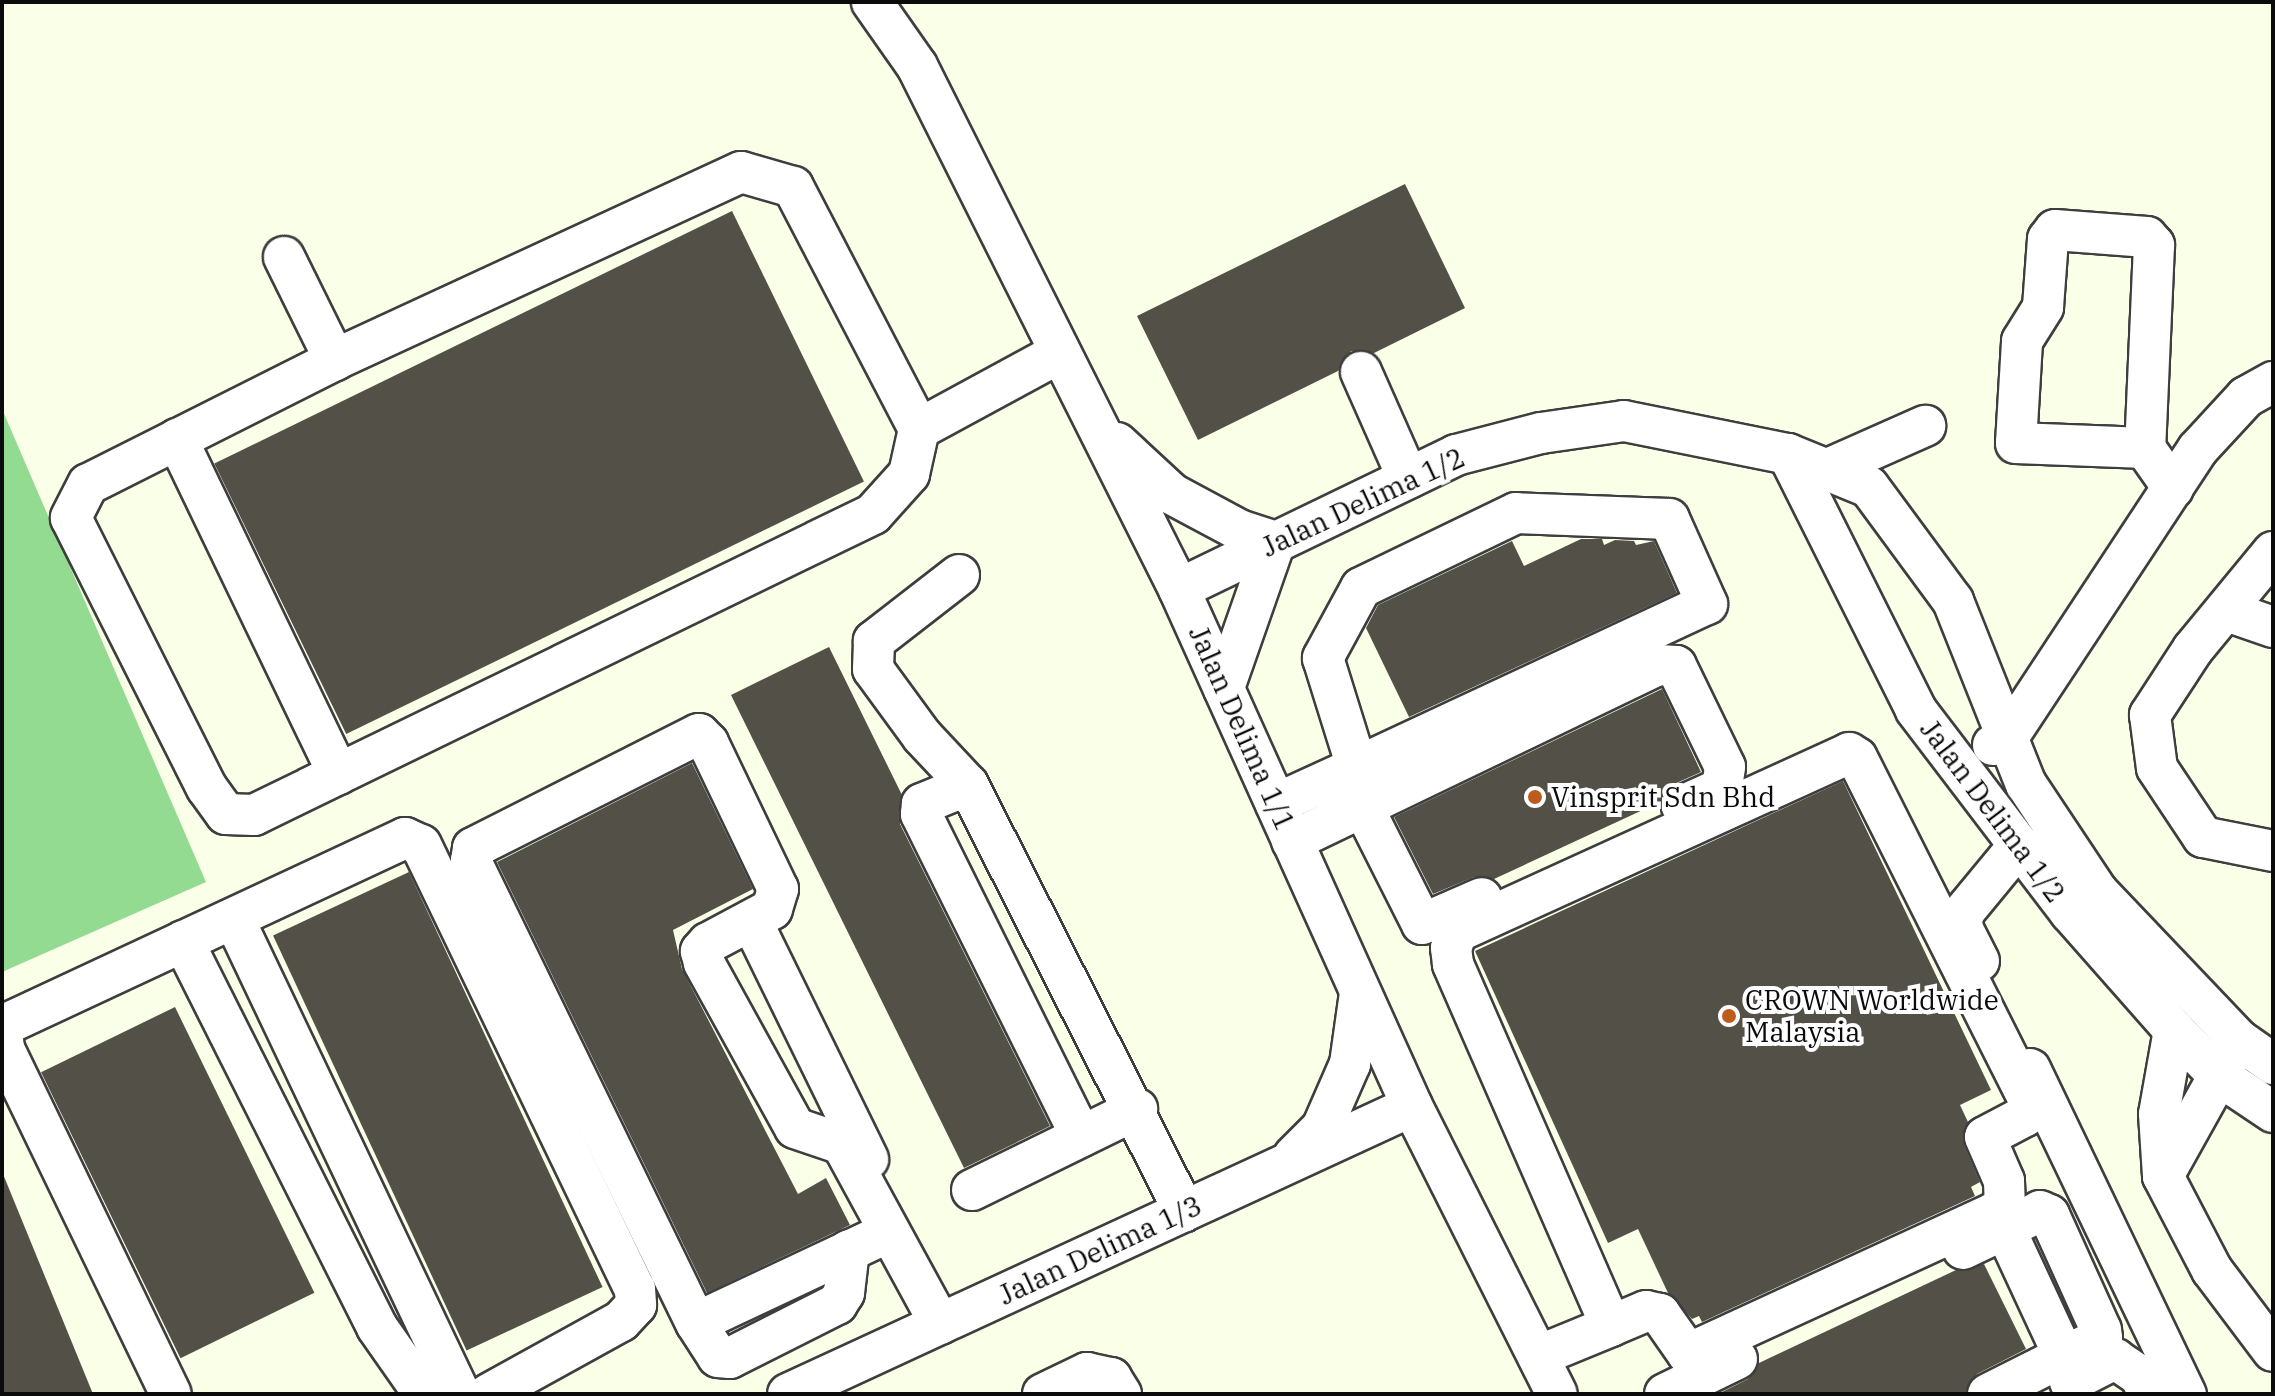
<!DOCTYPE html>
<style>
body{margin:0}
#map{position:relative;width:2275px;height:1396px;overflow:hidden;background:#faffe8;font-family:"IBM Plex Serif",serif}
div>[style]{position:absolute}
.forest>*{inset:0;background:#92db90}
.building>*{inset:0;background:#535147;transform-origin:0 0}
.roads{filter:drop-shadow(2px 0 #3e3e3e) drop-shadow(-2px 0 #3e3e3e) drop-shadow(0 2px #3e3e3e) drop-shadow(0 -2px #3e3e3e)}
.minor>*{height:40px;margin:-20px;padding:0 20px;transform-origin:20px;border-radius:20px;background:#fff}
.dots>*{width:22px;height:22px;translate:-50% -50%;box-sizing:border-box;border:4px solid #fff;border-radius:50%}
span{translate:-50% -50%;white-space:nowrap;text-align:center;line-height:1.15;-webkit-text-stroke:8px #fff;paint-order:stroke}
.street-label{font-size:28px;color:#0b0b0b}
.poi-label{font-size:28px;color:#0b0b0b}
.left{translate:0 -50%;text-align:left}
.frame{position:absolute;inset:0;border:4px solid #0b0b0b;pointer-events:none}
</style>
<div id="map">
<div class="forest">
<div style="clip-path:polygon(2px 409px,206px 882px,2px 972px)"></div>
</div>
<div class="building">
<div style="clip-path:polygon(1405px 184px,1465px 308px,1374px 353px,1351px 351px,1338px 371px,1198px 440px,1137px 316px)"></div>
<div style="left:732px;top:211px;width:301px;height:576px;rotate:64deg"></div>
<div style="clip-path:polygon(1581px 539px,1602px 539px,1604px 545px,1615px 540px,1634px 541px,1636px 545px,1654px 541px,1677px 593px,1409px 717px,1366px 628px,1378px 605px,1512px 541px,1524px 566px)"></div>
<div style="clip-path:polygon(829px 647px,902px 795px,900px 824px,1050px 1126px,964px 1168px,731px 695px)"></div>
<div style="clip-path:polygon(1662px 689px,1701px 772px,1672px 785px,1660px 802px,1494px 879px,1474px 877px,1433px 894px,1394px 817px)"></div>
<div style="clip-path:polygon(692px 763px,753px 889px,673px 930px,682px 969px,798px 1194px,826px 1178px,850px 1225px,707px 1293px,497px 862px)"></div>
<div style="clip-path:polygon(1843px 781px,1991px 1090px,1960px 1105px,1968px 1122px,1964px 1145px,1980px 1182px,1971px 1187px,1975px 1196px,1702px 1322px,1699px 1316px,1692px 1319px,1668px 1293px,1638px 1229px,1608px 1243px,1475px 951px)"></div>
<div style="left:409px;top:872px;width:458px;height:150px;rotate:65deg"></div>
<div style="left:175px;top:1007px;width:318px;height:149px;rotate:64deg"></div>
<div style="clip-path:polygon(3px 1174px,93px 1394px,2px 1394px)"></div>
<div style="clip-path:polygon(1984px 1264px,2026px 1349px,1977px 1374px,1965px 1393px,1718px 1394px,1748px 1379px,1759px 1363px,1956px 1270px)"></div>
</div>
<div class="roads">
<div class="minor">
<div style="left:872px;top:2px;width:78px;rotate:54.9deg"></div>
<div style="left:917px;top:66px;width:585px;rotate:63.39deg"></div>
<div style="left:1179px;top:589px;width:567px;rotate:65.74deg"></div>
<div style="left:1412px;top:1106px;width:322px;rotate:63.3deg"></div>
<div style="left:284px;top:257px;width:115px;rotate:63.7deg"></div>
<div style="left:1361px;top:372px;width:116px;rotate:66.1deg"></div>
<div style="left:919px;top:429px;width:273px;rotate:-117.5deg"></div>
<div style="left:793px;top:187px;width:54px;rotate:-163.9deg"></div>
<div style="left:741px;top:172px;width:447px;rotate:155.2deg"></div>
<div style="left:335px;top:360px;width:276px;rotate:153.3deg"></div>
<div style="left:88px;top:484px;width:38px;rotate:117deg"></div>
<div style="left:71px;top:518px;width:302px;rotate:63.3deg"></div>
<div style="left:207px;top:788px;width:32px;rotate:54deg"></div>
<div style="left:226px;top:814px;width:28px;rotate:2deg"></div>
<div style="left:254px;top:815px;width:688px;rotate:-25.93deg"></div>
<div style="left:873px;top:514px;width:54px;rotate:-48deg"></div>
<div style="left:909px;top:474px;width:46px;rotate:-77.5deg"></div>
<div style="left:919px;top:429px;width:159px;rotate:-28.5deg"></div>
<div style="left:177px;top:439px;width:372px;rotate:64.3deg"></div>
<div style="left:1117px;top:443px;width:75px;rotate:42.8deg"></div>
<div style="left:1172px;top:494px;width:76px;rotate:28.2deg"></div>
<div style="left:1239px;top:530px;width:38px;rotate:18deg"></div>
<div style="left:1275px;top:542px;width:155px;rotate:109.3deg"></div>
<div style="left:2145px;top:448px;width:129px;rotate:-177.8deg"></div>
<div style="left:2016px;top:443px;width:102px;rotate:-86.6deg"></div>
<div style="left:2022px;top:341px;width:40px;rotate:-58deg"></div>
<div style="left:2043px;top:307px;width:68px;rotate:-85.8deg"></div>
<div style="left:2048px;top:239px;width:11px;rotate:-52deg"></div>
<div style="left:2055px;top:230px;width:92px;rotate:4.4deg"></div>
<div style="left:2147px;top:237px;width:11px;rotate:49deg"></div>
<div style="left:2154px;top:245px;width:203px;rotate:92.5deg"></div>
<div style="left:2145px;top:448px;width:49px;rotate:55deg"></div>
<div style="left:1788px;top:454px;width:286px;rotate:63.4deg"></div>
<div style="left:1916px;top:710px;width:254px;rotate:52.7deg"></div>
<div style="left:2070px;top:912px;width:157px;rotate:48.6deg"></div>
<div style="left:2174px;top:1030px;width:63px;rotate:45.6deg"></div>
<div style="left:2218px;top:1075px;width:66px;rotate:33.9deg"></div>
<div style="left:1812px;top:476px;width:124px;rotate:-23.9deg"></div>
<div style="left:2273px;top:552px;width:126px;rotate:129.5deg"></div>
<div style="left:2193px;top:649px;width:79px;rotate:123.1deg"></div>
<div style="left:2150px;top:715px;width:53px;rotate:82.5deg"></div>
<div style="left:2157px;top:768px;width:83px;rotate:56.3deg"></div>
<div style="left:2203px;top:837px;width:71px;rotate:11.3deg"></div>
<div style="left:959px;top:575px;width:108px;rotate:142.2deg"></div>
<div style="left:874px;top:641px;width:28px;rotate:92deg"></div>
<div style="left:873px;top:669px;width:83px;rotate:53.8deg"></div>
<div style="left:922px;top:736px;width:67px;rotate:46.8deg"></div>
<div style="left:968px;top:785px;width:478px;rotate:63.1deg"></div>
<div style="left:1179px;top:589px;width:308px;rotate:-25.8deg"></div>
<div style="left:1456px;top:455px;width:88px;rotate:-14.5deg"></div>
<div style="left:1541px;top:433px;width:84px;rotate:-8.2deg"></div>
<div style="left:1624px;top:421px;width:167px;rotate:11.4deg"></div>
<div style="left:1788px;top:454px;width:87px;rotate:22.2deg"></div>
<div style="left:1869px;top:487px;width:142px;rotate:53.6deg"></div>
<div style="left:1953px;top:601px;width:197px;rotate:68.3deg"></div>
<div style="left:2026px;top:784px;width:128px;rotate:56.4deg"></div>
<div style="left:2097px;top:891px;width:206px;rotate:46.4deg"></div>
<div style="left:2239px;top:1040px;width:42px;rotate:35.2deg"></div>
<div style="left:2227px;top:611px;width:49px;rotate:19.2deg"></div>
<div style="left:1993px;top:745px;width:20px;rotate:-33deg"></div>
<div style="left:2010px;top:734px;width:341px;rotate:-56.6deg"></div>
<div style="left:2198px;top:449px;width:71px;rotate:-47.3deg"></div>
<div style="left:2246px;top:397px;width:31px;rotate:-29deg"></div>
<div style="left:1849px;top:753px;width:9px;rotate:32deg"></div>
<div style="left:1857px;top:758px;width:385px;rotate:63.3deg"></div>
<div style="left:2030px;top:1102px;width:15px;rotate:110deg"></div>
<div style="left:2025px;top:1116px;width:45px;rotate:152.3deg"></div>
<div style="left:1985px;top:1137px;width:48px;rotate:66.6deg"></div>
<div style="left:2004px;top:1181px;width:23px;rotate:88deg"></div>
<div style="left:2005px;top:1204px;width:14px;rotate:141deg"></div>
<div style="left:1994px;top:1213px;width:337px;rotate:155.3deg"></div>
<div style="left:1688px;top:1354px;width:49px;rotate:-125deg"></div>
<div style="left:1660px;top:1314px;width:14px;rotate:-168deg"></div>
<div style="left:1646px;top:1311px;width:38px;rotate:157deg"></div>
<div style="left:1611px;top:1326px;width:395px;rotate:-113.6deg"></div>
<div style="left:1453px;top:964px;width:16px;rotate:-97deg"></div>
<div style="left:1451px;top:948px;width:17px;rotate:-69deg"></div>
<div style="left:1457px;top:932px;width:431px;rotate:-24.5deg"></div>
<div style="left:968px;top:785px;width:50px;rotate:157.6deg"></div>
<div style="left:922px;top:804px;width:10px;rotate:96deg"></div>
<div style="left:921px;top:814px;width:360px;rotate:63.6deg"></div>
<div style="left:1276px;top:804px;width:89px;rotate:-24.6deg"></div>
<div style="left:1357px;top:767px;width:386px;rotate:-25deg"></div>
<div style="left:1707px;top:604px;width:93px;rotate:-114.1deg"></div>
<div style="left:1669px;top:519px;width:153px;rotate:-177.8deg"></div>
<div style="left:1516px;top:513px;width:172px;rotate:154.2deg"></div>
<div style="left:1361px;top:588px;width:80px;rotate:118.5deg"></div>
<div style="left:1323px;top:658px;width:114px;rotate:72.7deg"></div>
<div style="left:1363px;top:807px;width:131px;rotate:63.2deg"></div>
<div style="left:1422px;top:924px;width:65px;rotate:-23.4deg"></div>
<div style="left:1292px;top:841px;width:406px;rotate:-25.7deg"></div>
<div style="left:1658px;top:665px;width:18px;rotate:3deg"></div>
<div style="left:1676px;top:666px;width:112px;rotate:64.1deg"></div>
<div style="left:1725px;top:767px;width:21px;rotate:98deg"></div>
<div style="left:1722px;top:788px;width:44px;rotate:155.8deg"></div>
<div style="left:234px;top:919px;width:526px;rotate:64.56deg"></div>
<div style="left:752px;top:922px;width:264px;rotate:63.9deg"></div>
<div style="left:183px;top:941px;width:432px;rotate:63.3deg"></div>
<div style="left:377px;top:1327px;width:82px;rotate:55deg"></div>
<div style="left:1979px;top:961px;width:38px;rotate:-117deg"></div>
<div style="left:1962px;top:927px;width:14px;rotate:-86deg"></div>
<div style="left:1963px;top:913px;width:88px;rotate:-50.5deg"></div>
<div style="left:2px;top:1026px;width:445px;rotate:-25deg"></div>
<div style="left:405px;top:838px;width:17px;rotate:24deg"></div>
<div style="left:421px;top:845px;width:493px;rotate:64.3deg"></div>
<div style="left:635px;top:1289px;width:16px;rotate:86deg"></div>
<div style="left:636px;top:1305px;width:22px;rotate:133deg"></div>
<div style="left:621px;top:1321px;width:151px;rotate:151.1deg"></div>
<div style="left:2174px;top:1030px;width:85px;rotate:100.1deg"></div>
<div style="left:2159px;top:1114px;width:62px;rotate:86.3deg"></div>
<div style="left:2163px;top:1176px;width:106px;rotate:62.5deg"></div>
<div style="left:2212px;top:1270px;width:101px;rotate:53deg"></div>
<div style="left:2px;top:1032px;width:17px;rotate:83deg"></div>
<div style="left:4px;top:1049px;width:383px;rotate:64.2deg"></div>
<div style="left:2030px;top:1069px;width:361px;rotate:64.4deg"></div>
<div style="left:1294px;top:1156px;width:40px;rotate:-45deg"></div>
<div style="left:1322px;top:1128px;width:70px;rotate:-66.4deg"></div>
<div style="left:1350px;top:1064px;width:72px;rotate:-82deg"></div>
<div style="left:2163px;top:1176px;width:140px;rotate:-60.9deg"></div>
<div style="left:972px;top:1190px;width:184px;rotate:-26.1deg"></div>
<div style="left:2005px;top:1229px;width:39px;rotate:-27deg"></div>
<div style="left:2040px;top:1211px;width:10px;rotate:24deg"></div>
<div style="left:2049px;top:1215px;width:126px;rotate:65.7deg"></div>
<div style="left:2101px;top:1330px;width:8px;rotate:83deg"></div>
<div style="left:2102px;top:1338px;width:42px;rotate:154.7deg"></div>
<div style="left:889px;top:1232px;width:213px;rotate:154.8deg"></div>
<div style="left:696px;top:1323px;width:514px;rotate:-115.97deg"></div>
<div style="left:471px;top:861px;width:13px;rotate:-81deg"></div>
<div style="left:473px;top:848px;width:253px;rotate:-26.8deg"></div>
<div style="left:699px;top:734px;width:13px;rotate:45deg"></div>
<div style="left:708px;top:743px;width:162px;rotate:64.4deg"></div>
<div style="left:778px;top:889px;width:21px;rotate:107deg"></div>
<div style="left:772px;top:909px;width:72px;rotate:152deg"></div>
<div style="left:708px;top:943px;width:11px;rotate:131deg"></div>
<div style="left:701px;top:951px;width:12px;rotate:76deg"></div>
<div style="left:704px;top:963px;width:188px;rotate:61.1deg"></div>
<div style="left:795px;top:1128px;width:50px;rotate:18.8deg"></div>
<div style="left:842px;top:1144px;width:205px;rotate:61.4deg"></div>
<div style="left:1963px;top:1249px;width:47px;rotate:-25.5deg"></div>
<div style="left:2005px;top:1229px;width:140px;rotate:65.1deg"></div>
<div style="left:2064px;top:1356px;width:85px;rotate:153.4deg"></div>
<div style="left:696px;top:1323px;width:40px;rotate:57.1deg"></div>
<div style="left:718px;top:1357px;width:12px;rotate:5deg"></div>
<div style="left:730px;top:1358px;width:120px;rotate:-26.8deg"></div>
<div style="left:837px;top:1304px;width:13px;rotate:-58deg"></div>
<div style="left:844px;top:1293px;width:43px;rotate:-83.4deg"></div>
<div style="left:1538px;top:1356px;width:79px;rotate:-22.3deg"></div>
<div style="left:2070px;top:1382px;width:51px;rotate:-27.1deg"></div>
<div style="left:2115px;top:1359px;width:30px;rotate:34deg"></div>
<div style="left:2140px;top:1376px;width:20px;rotate:63deg"></div>
<div style="left:788px;top:1394px;width:687px;rotate:-24.78deg"></div>
<div style="left:1043px;top:1394px;width:49px;rotate:-25.5deg"></div>
<div style="left:1087px;top:1373px;width:25px;rotate:12deg"></div>
<div style="left:1111px;top:1378px;width:19px;rotate:58deg"></div>
<div style="left:1665px;top:1394px;width:80px;rotate:-25.9deg"></div>
</div>
</div>
<div class="dots">
<div style="left:1535px;top:797px;background:#be5c1f"></div>
<div style="left:1729px;top:1016px;background:#be5c1f"></div>
</div>
<div class="street-label">
<span style="left:1363px;top:502px;rotate:-25deg">Jalan Delima 1/2</span>
<span style="left:1242px;top:728px;rotate:66deg">Jalan Delima 1/1</span>
<span style="left:1993px;top:811px;rotate:53deg">Jalan Delima 1/2</span>
<span style="left:1100px;top:1250px;rotate:-25deg">Jalan Delima 1/3</span>
</div>
<div class="poi-label">
<span class="left" style="left:1551px;top:797px">Vinsprit Sdn Bhd</span>
<span class="left" style="left:1745px;top:1016px">CROWN Worldwide<br>Malaysia</span>
</div>
<div class="frame"></div>
</div>
